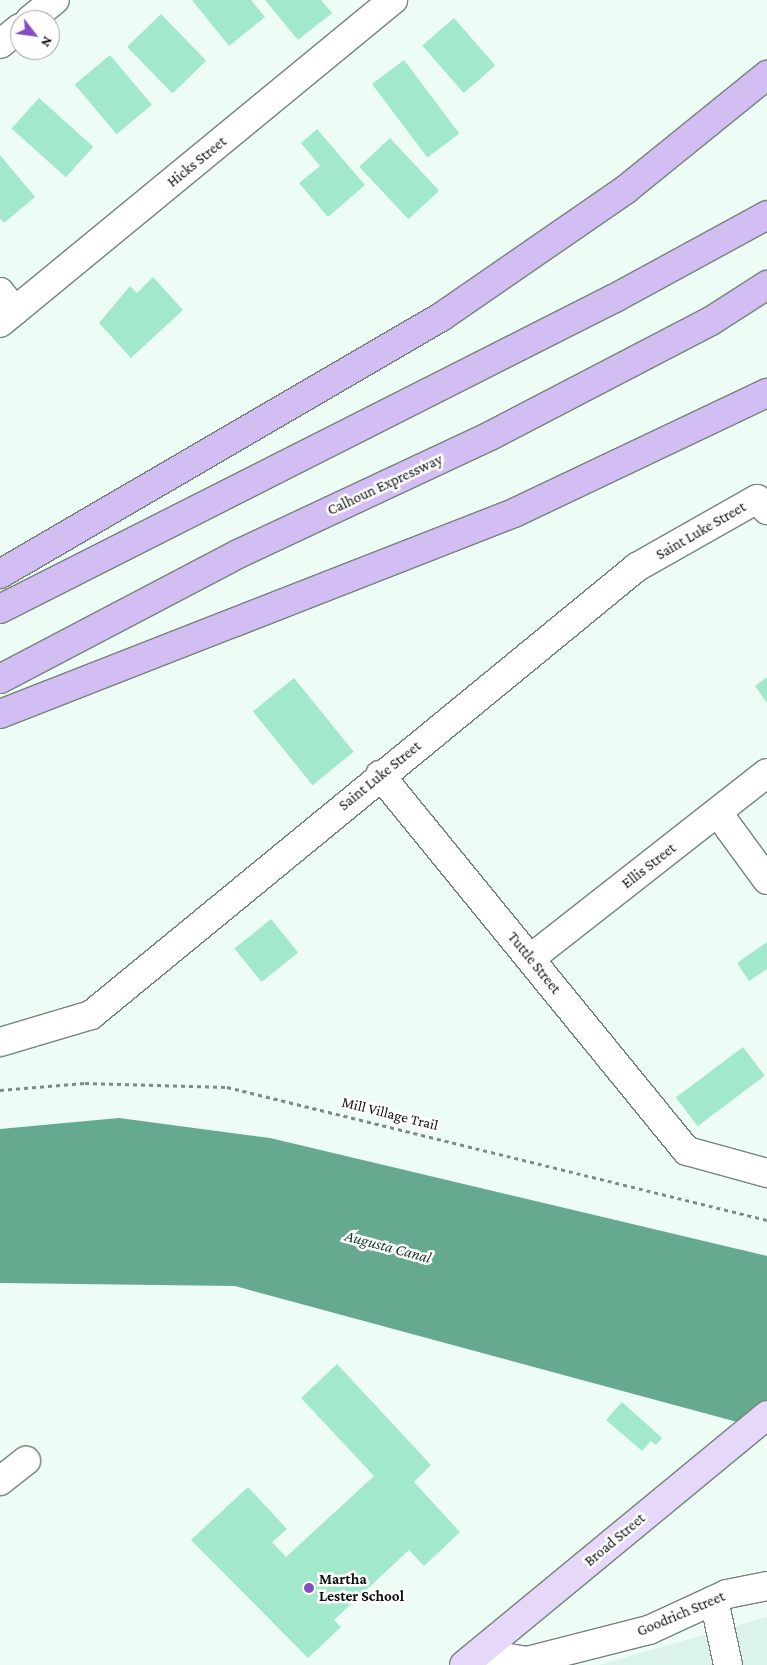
<!DOCTYPE html>
<style>
body{margin:0}
#map{position:relative;width:767px;height:1665px;overflow:hidden;background:#edfcf5;font-family:"Crimson Pro",serif}
div>[style]{position:absolute}
.built>*{inset:0;background:#dbf3e8}
.water>*{inset:0;background:#65aa8f}
.building>*{inset:0;background:#a2e8cb;transform-origin:0 0}
.path>*{height:3px;margin-top:-1.5px;transform-origin:0;background:repeating-linear-gradient(90deg,#7f8a85 0 4px,transparent 0 8px)}
.roads{filter:drop-shadow(1px 0 #76837d) drop-shadow(-1px 0 #76837d) drop-shadow(0 1px #76837d) drop-shadow(0 -1px #76837d)}
.minor>*{height:28px;margin:-14px;padding:0 14px;transform-origin:14px;border-radius:14px;background:#fff}
.major>*{height:28px;margin:-14px;padding:0 14px;transform-origin:14px;border-radius:14px;background:#e5d8f8}
.highway>*{height:28px;margin:-14px;padding:0 14px;transform-origin:14px;border-radius:14px;background:#d3bef3}
.dots>*{width:14px;height:14px;translate:-50% -50%;box-sizing:border-box;border:2px solid #fff;border-radius:50%}
span{translate:-50% -50%;white-space:nowrap;text-align:center;line-height:1.15;-webkit-text-stroke:5px #fff;paint-order:stroke}
.street-label{font-size:15px;color:#0d1310}
.poi-label{font-size:15px;color:#0d1310;font-weight:700}
.left{translate:0 -50%;text-align:left}
.water-label{font-size:16px;color:#16372b;font-style:italic}
.north{position:absolute;left:10px;top:10px;width:50px;height:50px;box-sizing:border-box;background:#fff;border:1px solid #9ea19f;border-radius:50%;rotate:120deg;font-size:14px;font-weight:700;line-height:20px;text-align:center;color:#0d1310}
.north::after{content:'';display:block;margin:auto;width:18px;height:22px;background:#864cc3;clip-path:polygon(50% 0,100% 100%,50% 72%,0 100%)}
</style>
<div id="map">
<div class="built">
<div style="clip-path:polygon(767px 1617px,767px 1665px,599px 1665px)"></div>
</div>
<div class="water">
<div style="clip-path:polygon(119px 1118px,270px 1138px,767px 1256px,767px 1430px,235px 1286px,0 1283px,0 1129px)"></div>
</div>
<div class="building">
<div style="clip-path:polygon(192px 0,251px 0,265px 17px,229px 46px)"></div>
<div style="clip-path:polygon(265px 0,321px 0,332px 13px,298px 40px)"></div>
<div style="left:161px;top:14px;width:65px;height:47px;rotate:46deg"></div>
<div style="left:454px;top:18px;width:63px;height:42px;rotate:49deg"></div>
<div style="left:110px;top:55px;width:65px;height:46px;rotate:50deg"></div>
<div style="left:404px;top:60px;width:92px;height:40px;rotate:53deg"></div>
<div style="left:39px;top:98px;width:73px;height:41px;rotate:42deg"></div>
<div style="clip-path:polygon(317px 129px,365px 185px,328px 217px,299px 183px,320px 166px,301px 143px)"></div>
<div style="left:390px;top:138px;width:72px;height:42px;rotate:47deg"></div>
<div style="clip-path:polygon(0 155px,35px 197px,4px 223px,0 218px)"></div>
<div style="clip-path:polygon(153px 277px,183px 310px,131px 358px,99px 323px,130px 286px,137px 293px)"></div>
<div style="clip-path:polygon(767px 677px,767px 703px,755px 686px)"></div>
<div style="left:294px;top:678px;width:95px;height:53px;rotate:51deg"></div>
<div style="left:271px;top:919px;width:43px;height:47px;rotate:51deg"></div>
<div style="clip-path:polygon(767px 942px,767px 969px,749px 981px,737px 963px)"></div>
<div style="left:743px;top:1047px;width:36px;height:84px;rotate:53deg"></div>
<div style="clip-path:polygon(337px 1364px,431px 1465px,414px 1482px,460px 1532px,424px 1566px,409px 1550px,334px 1620px,341px 1627px,308px 1658px,191px 1540px,248px 1487px,287px 1529px,272px 1542px,286px 1557px,374px 1476px,301px 1398px)"></div>
<div style="clip-path:polygon(622px 1402px,662px 1438px,656px 1445px,651px 1441px,642px 1451px,606px 1420px)"></div>
</div>
<div class="path">
<div style="left:0;top:1090px;width:85px;rotate:-4.7deg"></div>
<div style="left:85px;top:1083px;width:142px;rotate:1.6deg"></div>
<div style="left:227px;top:1087px;width:556px;rotate:13.84deg"></div>
</div>
<div class="roads">
<div class="minor">
<div style="left:30px;top:20px;width:32px;rotate:-39deg"></div>
<div style="left:0;top:44px;width:26px;rotate:-39deg"></div>
<div style="left:0;top:292px;width:24px;rotate:52deg"></div>
<div style="left:0;top:323px;width:509px;rotate:-39.42deg"></div>
<div style="left:380px;top:775px;width:485px;rotate:50.8deg"></div>
<div style="left:687px;top:1151px;width:83px;rotate:15.4deg"></div>
<div style="left:718px;top:813px;width:83px;rotate:53.8deg"></div>
<div style="left:531px;top:958px;width:300px;rotate:-38.1deg"></div>
<div style="left:0;top:1042px;width:95px;rotate:-16.5deg"></div>
<div style="left:91px;top:1015px;width:706px;rotate:-39.37deg"></div>
<div style="left:637px;top:567px;width:138px;rotate:-29.5deg"></div>
<div style="left:757px;top:499px;width:15px;rotate:48deg"></div>
<div style="left:0;top:1481px;width:33px;rotate:-38deg"></div>
<div style="left:714px;top:1600px;width:66px;rotate:77.8deg"></div>
<div style="left:479px;top:1653px;width:49px;rotate:9.5deg"></div>
<div style="left:527px;top:1661px;width:126px;rotate:-14.3deg"></div>
<div style="left:649px;top:1630px;width:86px;rotate:-24.8deg"></div>
<div style="left:727px;top:1594px;width:41px;rotate:-11.3deg"></div>
</div>
<div class="major">
<div style="left:464px;top:1665px;width:393px;rotate:-39.5deg"></div>
</div>
<div class="highway">
<div style="left:0;top:574px;width:510px;rotate:-30.23deg"></div>
<div style="left:441px;top:317px;width:224px;rotate:-34.6deg"></div>
<div style="left:625px;top:190px;width:183px;rotate:-39deg"></div>
<div style="left:0;top:609px;width:689px;rotate:-26.83deg"></div>
<div style="left:615px;top:298px;width:173px;rotate:-28.6deg"></div>
<div style="left:0;top:679px;width:269px;rotate:-27.7deg"></div>
<div style="left:238px;top:554px;width:278px;rotate:-25.1deg"></div>
<div style="left:490px;top:436px;width:249px;rotate:-27.5deg"></div>
<div style="left:711px;top:321px;width:67px;rotate:-32.7deg"></div>
<div style="left:0;top:714px;width:552px;rotate:-21.36deg"></div>
<div style="left:514px;top:513px;width:280px;rotate:-25.4deg"></div>
</div>
</div>
<div class="dots">
<div style="left:309px;top:1588px;background:#864cc3"></div>
</div>
<div class="street-label">
<span style="left:197px;top:162px;rotate:-39deg">Hicks Street</span>
<span style="left:385px;top:485px;rotate:-25deg">Calhoun Expressway</span>
<span style="left:701px;top:531px;rotate:-30deg">Saint Luke Street</span>
<span style="left:380px;top:776px;rotate:-39deg">Saint Luke Street</span>
<span style="left:649px;top:866px;rotate:-38deg">Ellis Street</span>
<span style="left:534px;top:963px;rotate:51deg">Tuttle Street</span>
<span style="left:390px;top:1114px;rotate:14deg">Mill Village Trail</span>
<span style="left:615px;top:1540px;rotate:-40deg">Broad Street</span>
<span style="left:681px;top:1614px;rotate:-23deg">Goodrich Street</span>
</div>
<div class="poi-label">
<span class="left" style="left:319px;top:1588px">Martha<br>Lester School</span>
</div>
<div class="water-label">
<span style="left:388px;top:1247px;rotate:15deg">Augusta Canal</span>
</div>
<div class="north">N</div>
</div>
